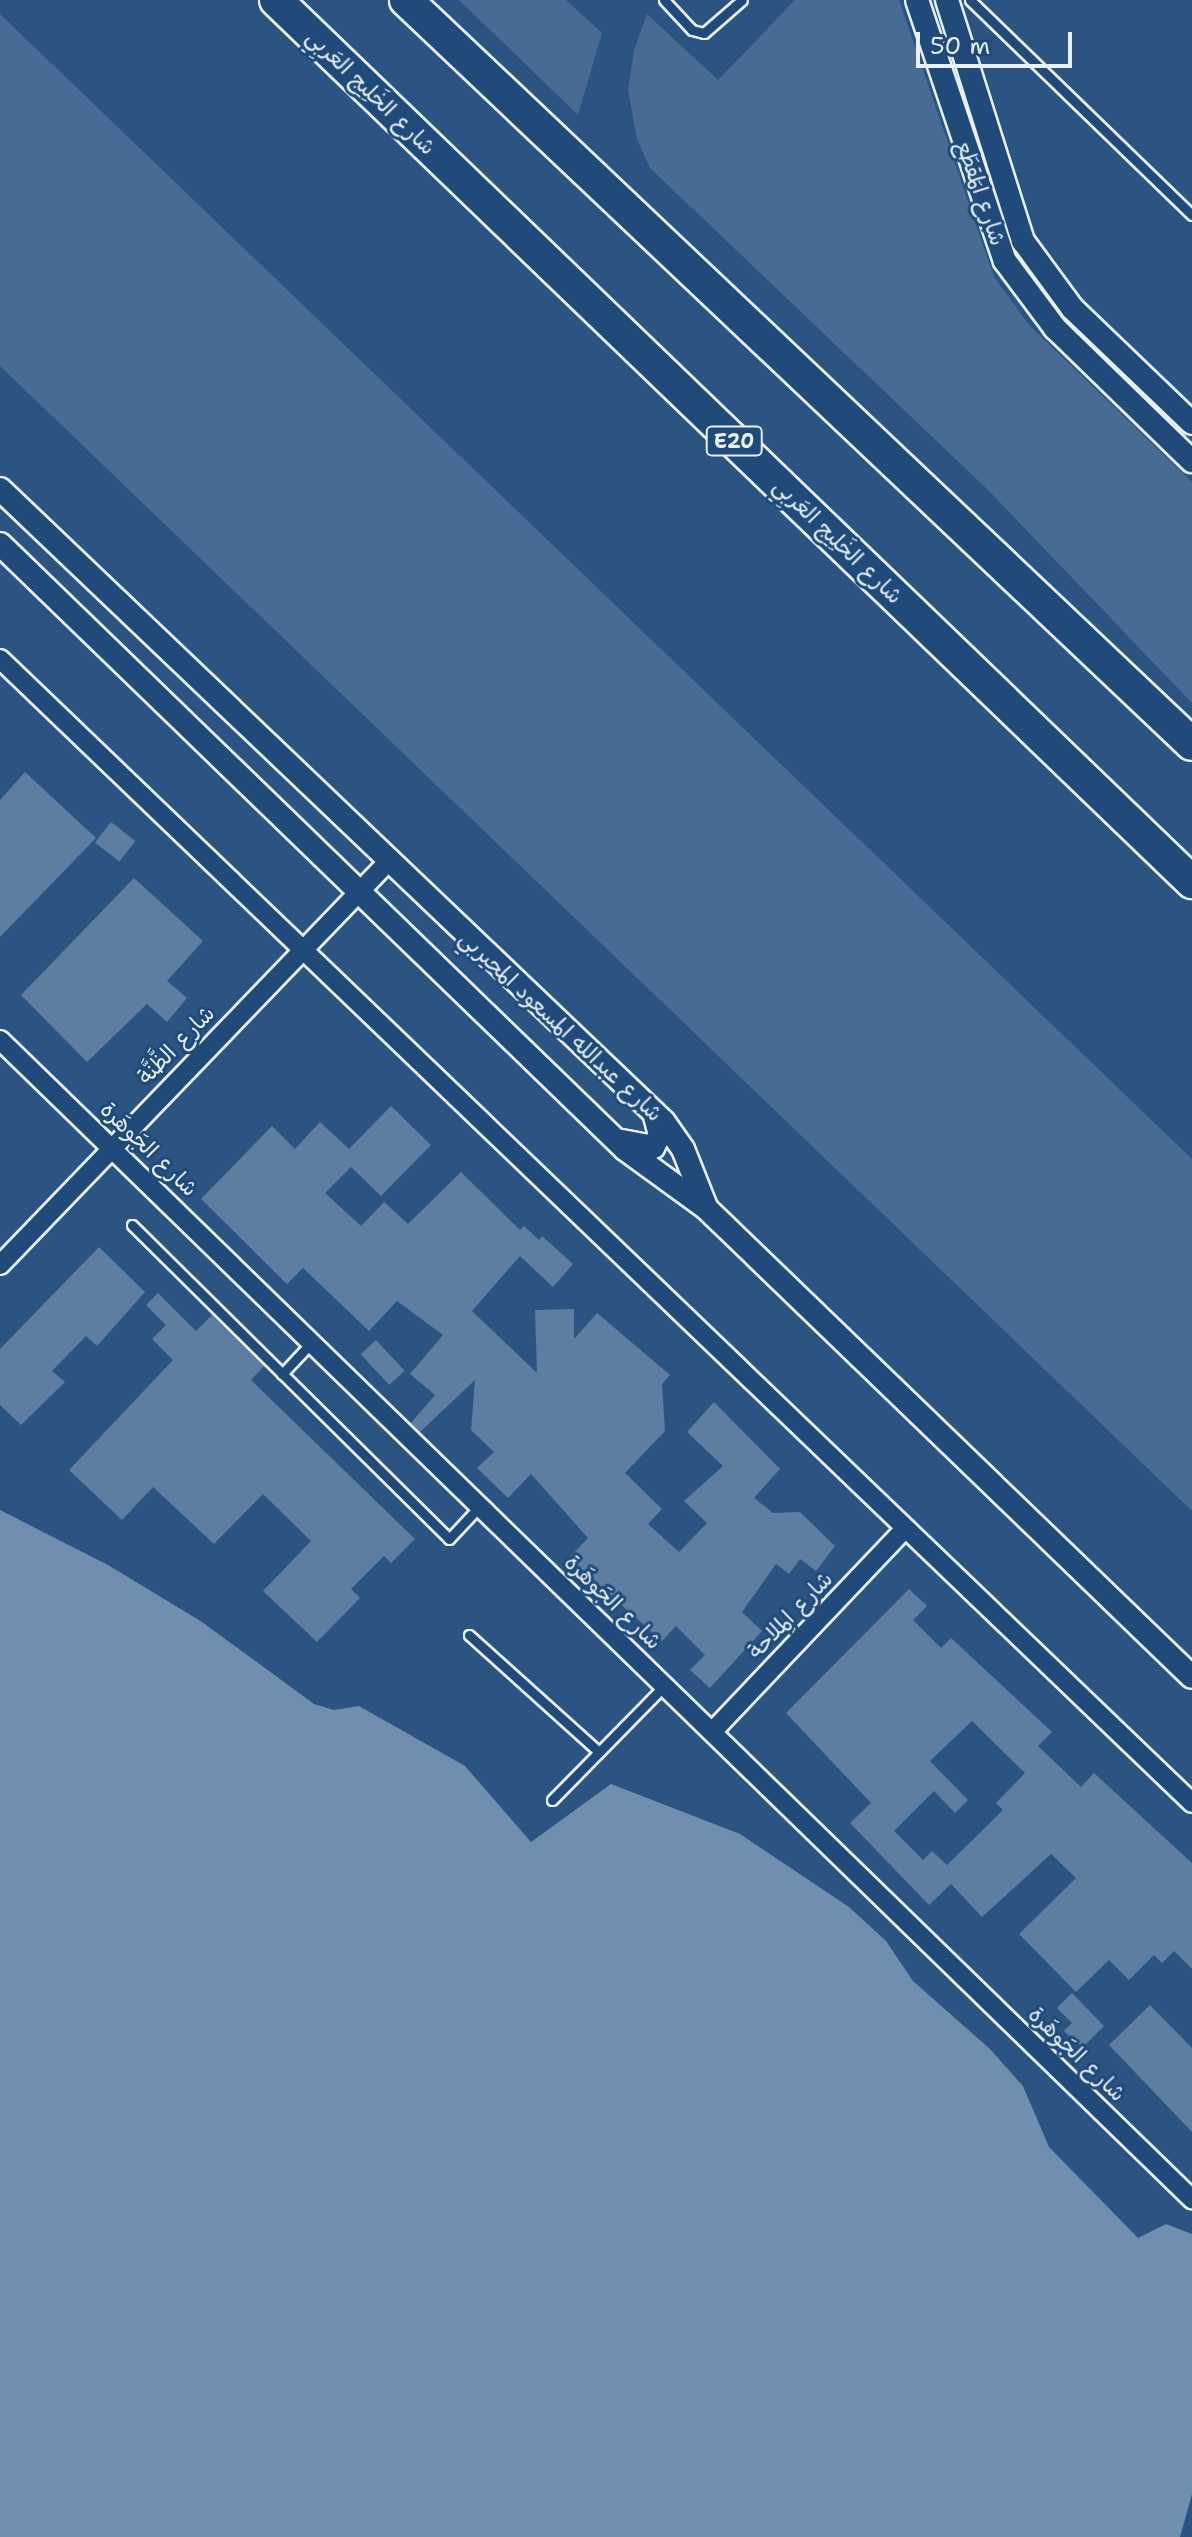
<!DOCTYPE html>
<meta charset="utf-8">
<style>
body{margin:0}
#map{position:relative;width:1192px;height:2537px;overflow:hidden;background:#2b5482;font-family:"Shantell Sans","Playpen Sans Arabic",sans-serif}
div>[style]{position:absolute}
.green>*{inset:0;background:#476b93}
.water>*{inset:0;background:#708ead}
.building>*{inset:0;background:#5d7da1;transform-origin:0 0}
.roads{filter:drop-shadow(2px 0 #e8f1f8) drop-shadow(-2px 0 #e8f1f8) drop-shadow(0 2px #e8f1f8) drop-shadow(0 -2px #e8f1f8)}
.service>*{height:9px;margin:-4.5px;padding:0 4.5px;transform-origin:4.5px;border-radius:4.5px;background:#1f4a7a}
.minor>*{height:18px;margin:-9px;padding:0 9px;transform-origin:9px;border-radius:9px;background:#1f4a7a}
.tertiary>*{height:22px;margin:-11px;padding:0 11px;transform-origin:11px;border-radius:11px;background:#1f4a7a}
.motorway>*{height:32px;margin:-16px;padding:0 16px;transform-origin:16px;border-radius:16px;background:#1f4a7a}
span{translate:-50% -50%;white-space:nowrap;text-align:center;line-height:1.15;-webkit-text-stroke:6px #1f4a7a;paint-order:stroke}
.shield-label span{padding:2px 6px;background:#1f4a7a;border:2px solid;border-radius:6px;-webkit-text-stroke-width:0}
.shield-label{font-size:20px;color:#e8f1f8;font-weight:700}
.street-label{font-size:22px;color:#e8f1f8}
.scale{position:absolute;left:916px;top:32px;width:156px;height:36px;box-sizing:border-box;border:4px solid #e8f1f8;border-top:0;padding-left:10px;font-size:24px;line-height:28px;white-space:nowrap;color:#e8f1f8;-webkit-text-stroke:6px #1f4a7a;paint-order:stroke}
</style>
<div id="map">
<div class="green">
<div style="clip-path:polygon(459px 0,566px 0,602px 33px,578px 115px)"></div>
<div style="clip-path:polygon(795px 0,899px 0,994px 277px,1030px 326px,1192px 482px,1192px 703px,989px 491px,650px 168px,637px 139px,628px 90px,634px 50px,647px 14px,718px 80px)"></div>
<div style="clip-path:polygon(0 14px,1192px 1159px,1192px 1511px,0 366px)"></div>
</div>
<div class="water">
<div style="clip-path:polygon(0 1510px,108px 1565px,202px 1622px,314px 1704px,334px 1710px,359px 1706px,465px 1766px,531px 1842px,611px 1784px,740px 1834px,849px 1907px,886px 1941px,913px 1981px,990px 2049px,1023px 2086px,1049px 2147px,1138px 2238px,1166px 2224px,1192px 2234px,1192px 2494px,1180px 2537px,0 2537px)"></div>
</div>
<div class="building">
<div style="clip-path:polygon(25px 772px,96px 838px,0 937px,0 800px)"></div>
<div style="left:111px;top:822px;width:31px;height:26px;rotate:38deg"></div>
<div style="clip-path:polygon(134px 878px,203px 941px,167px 981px,187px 998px,167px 1022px,147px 1004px,87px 1062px,21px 995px)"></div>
<div style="clip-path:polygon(391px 1106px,431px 1145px,381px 1196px,351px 1167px,325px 1193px,361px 1226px,384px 1202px,408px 1224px,461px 1172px,520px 1230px,524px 1226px,539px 1240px,542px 1236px,573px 1264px,553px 1287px,520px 1256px,472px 1311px,537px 1373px,535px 1310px,574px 1309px,574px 1339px,597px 1313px,670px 1375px,662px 1384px,665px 1431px,625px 1473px,662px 1509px,648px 1524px,679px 1552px,707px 1523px,684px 1501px,723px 1466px,687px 1432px,714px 1402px,780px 1469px,754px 1498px,773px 1513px,800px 1512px,835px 1546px,816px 1571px,800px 1559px,789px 1574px,776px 1564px,742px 1612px,762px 1631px,710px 1688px,690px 1670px,705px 1655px,676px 1626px,662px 1641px,569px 1558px,588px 1538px,531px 1474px,508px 1498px,477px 1468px,494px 1452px,471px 1430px,475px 1380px,420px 1432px,411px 1423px,435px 1395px,410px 1374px,443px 1335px,397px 1301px,369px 1331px,303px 1268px,287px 1284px,201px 1199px,272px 1126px,295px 1149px,320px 1122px,349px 1149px)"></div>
<div style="clip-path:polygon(99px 1247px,145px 1292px,97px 1346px,86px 1336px,52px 1371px,65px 1382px,21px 1425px,0 1405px,0 1349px)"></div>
<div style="clip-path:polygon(158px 1293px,196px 1331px,212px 1315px,264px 1366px,251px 1380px,415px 1539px,391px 1563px,384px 1556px,351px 1589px,360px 1598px,317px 1642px,263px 1591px,311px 1541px,263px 1494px,214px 1544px,153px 1487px,122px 1520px,69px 1470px,173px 1360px,152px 1339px,166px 1325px,146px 1305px)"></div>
<div style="left:376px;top:1340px;width:42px;height:21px;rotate:47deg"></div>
<div style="clip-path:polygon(evenodd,909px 1589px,927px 1606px,913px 1620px,941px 1648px,951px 1638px,1052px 1732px,1038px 1746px,1081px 1787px,1094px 1773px,1192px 1863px,1192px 1969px,1174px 1951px,1162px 1963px,1154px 1955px,1129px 1980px,1109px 1960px,1076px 1992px,1019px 1934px,1076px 1878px,1051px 1854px,982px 1917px,951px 1884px,929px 1905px,850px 1823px,871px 1803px,786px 1713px,909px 1589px,972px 1721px,1025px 1773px,996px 1803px,1003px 1810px,947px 1865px,932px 1851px,923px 1860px,894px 1831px,934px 1791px,955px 1813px,968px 1800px,930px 1761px,972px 1721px)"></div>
<div style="clip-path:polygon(1072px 1993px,1104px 2026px,1082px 2048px,1064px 2031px,1072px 2023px,1057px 2008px)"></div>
<div style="clip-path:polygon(1150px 2005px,1192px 2048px,1192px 2132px,1109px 2045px)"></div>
</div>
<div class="roads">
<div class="service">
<div style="left:664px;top:0;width:41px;rotate:47deg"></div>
<div style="left:692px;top:30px;width:12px;rotate:14deg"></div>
<div style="left:704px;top:33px;width:50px;rotate:-41deg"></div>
<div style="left:970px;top:0;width:309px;rotate:44.1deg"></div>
<div style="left:132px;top:1225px;width:446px;rotate:44.7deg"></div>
<div style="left:449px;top:1539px;width:45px;rotate:-46.8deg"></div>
<div style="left:282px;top:1374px;width:44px;rotate:-46.8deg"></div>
<div style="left:469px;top:1635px;width:175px;rotate:42deg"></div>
<div style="left:552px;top:1800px;width:160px;rotate:-45.5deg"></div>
</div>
<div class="minor">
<div style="left:0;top:659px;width:1652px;rotate:43.82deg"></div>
<div style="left:0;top:1040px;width:1663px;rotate:44.2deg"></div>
<div style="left:0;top:1265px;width:558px;rotate:-46.09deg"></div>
<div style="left:712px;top:1732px;width:277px;rotate:-46.5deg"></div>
</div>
<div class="tertiary">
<div style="left:917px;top:0;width:275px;rotate:71.4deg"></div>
<div style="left:1005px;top:261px;width:84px;rotate:53.3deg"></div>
<div style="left:1055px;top:328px;width:191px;rotate:44.2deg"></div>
<div style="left:947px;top:0;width:253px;rotate:72.5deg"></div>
<div style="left:1023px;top:241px;width:83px;rotate:53.8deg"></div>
<div style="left:1072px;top:308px;width:166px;rotate:43.8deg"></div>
<div style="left:0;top:489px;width:917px;rotate:43.63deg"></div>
<div style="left:664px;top:1122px;width:33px;rotate:55deg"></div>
<div style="left:683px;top:1149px;width:62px;rotate:68.4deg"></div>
<div style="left:0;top:544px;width:870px;rotate:44.07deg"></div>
<div style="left:625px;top:1149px;width:100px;rotate:36.1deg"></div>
<div style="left:706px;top:1208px;width:675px;rotate:43.98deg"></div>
<div style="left:622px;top:1141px;width:32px;rotate:11deg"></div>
<div style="left:653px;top:1147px;width:14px;rotate:-60deg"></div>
<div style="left:660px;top:1135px;width:23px;rotate:-105deg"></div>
</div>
<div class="motorway">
<div style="left:276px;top:0;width:1272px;rotate:43.92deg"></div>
<div style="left:406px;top:0;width:1082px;rotate:43.43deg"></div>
</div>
</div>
<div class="shield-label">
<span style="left:734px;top:441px">E20</span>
</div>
<div class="street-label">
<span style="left:371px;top:92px;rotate:44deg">شارع الخَلِيج العَربِي</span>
<span style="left:981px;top:193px;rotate:71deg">شارع المَقطَع</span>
<span style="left:838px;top:541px;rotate:44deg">شارع الخَلِيج العَربِي</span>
<span style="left:561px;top:1026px;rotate:43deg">شارع عبدالله المسعود المحيربي</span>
<span style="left:176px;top:1045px;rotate:-46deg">شارع الظَّنَّة</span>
<span style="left:149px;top:1149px;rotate:44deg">شارع الجَوهَرة</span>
<span style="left:613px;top:1602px;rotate:44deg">شارع الجَوهَرة</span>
<span style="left:790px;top:1615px;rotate:-46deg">شارع المِلاحة</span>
<span style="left:1077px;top:2054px;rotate:44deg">شارع الجَوهَرة</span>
</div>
<div class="scale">50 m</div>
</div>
